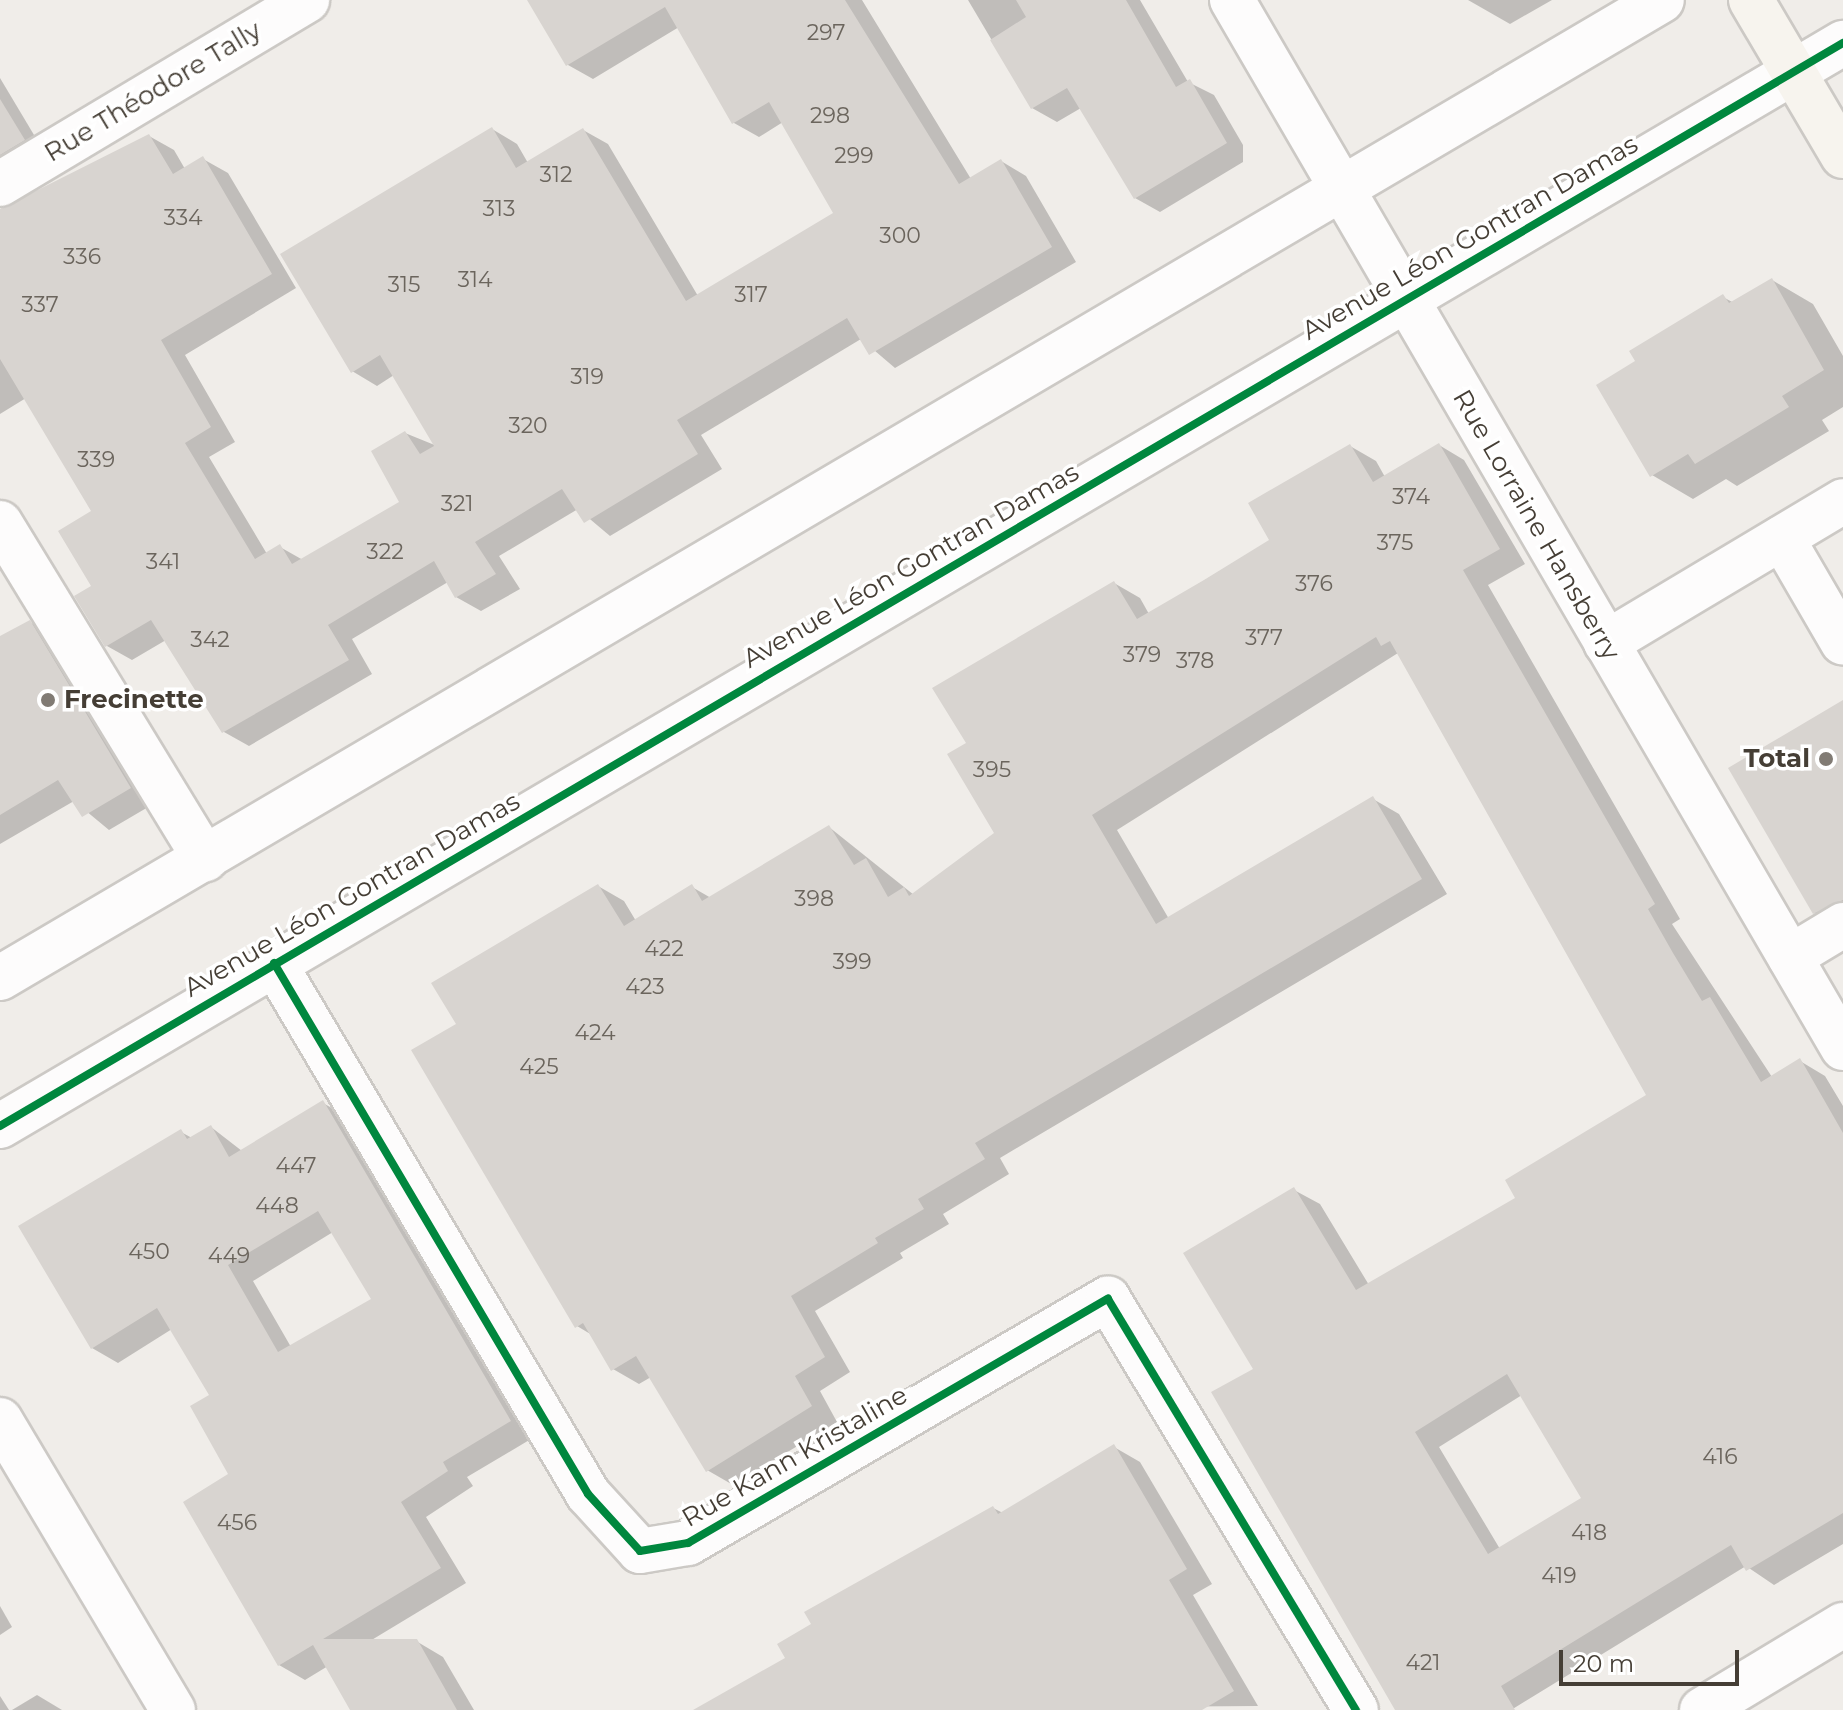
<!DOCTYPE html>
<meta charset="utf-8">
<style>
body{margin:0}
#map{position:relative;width:1843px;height:1710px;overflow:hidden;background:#f0ede9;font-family:Montserrat,sans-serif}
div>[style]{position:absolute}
.shadow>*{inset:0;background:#0003}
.building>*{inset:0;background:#d8d4d0}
.roads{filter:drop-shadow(2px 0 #ccc9c5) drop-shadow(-2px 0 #ccc9c5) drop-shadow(0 2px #ccc9c5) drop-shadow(0 -2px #ccc9c5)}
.street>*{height:44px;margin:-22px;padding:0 22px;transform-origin:22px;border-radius:22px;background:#fdfcfc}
.secondary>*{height:44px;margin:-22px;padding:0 22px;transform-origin:22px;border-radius:22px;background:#f7f4ee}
.cycleway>*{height:8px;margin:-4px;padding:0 4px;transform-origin:4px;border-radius:4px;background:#00873e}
.dots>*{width:22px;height:22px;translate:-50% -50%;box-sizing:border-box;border:4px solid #fff;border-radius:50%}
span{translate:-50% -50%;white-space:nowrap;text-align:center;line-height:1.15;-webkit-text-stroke:7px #fff;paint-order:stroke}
.number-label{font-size:22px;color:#6b655d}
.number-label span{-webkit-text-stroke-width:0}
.street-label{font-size:26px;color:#453e35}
.poi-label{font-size:26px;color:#453e35;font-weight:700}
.left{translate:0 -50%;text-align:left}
.right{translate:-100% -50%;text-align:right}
.scale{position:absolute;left:1559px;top:1650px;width:180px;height:36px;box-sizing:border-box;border:4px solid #453e35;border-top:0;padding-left:10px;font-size:24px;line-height:28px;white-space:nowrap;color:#453e35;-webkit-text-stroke:6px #fff;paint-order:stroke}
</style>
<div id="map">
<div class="shadow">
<div style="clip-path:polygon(530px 0,862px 0,971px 179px,1001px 161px,1026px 176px,1076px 262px,895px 368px,861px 339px,701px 435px,722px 469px,610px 536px,578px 509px,499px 556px,520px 589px,481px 611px,456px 597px,448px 582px,352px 639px,372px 674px,249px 746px,224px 732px,166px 640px,132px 660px,107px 646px,94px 587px,94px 511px,26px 398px,0 414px,0 277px,149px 136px,174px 150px,185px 169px,203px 159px,228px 173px,296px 288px,185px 355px,235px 442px,209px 457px,267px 554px,280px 547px,303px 560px,402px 503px,405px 433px,437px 446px,394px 375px,377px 386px,352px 371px,492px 129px,517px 144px,528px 163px,583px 130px,608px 144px,698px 296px,836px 214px,783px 122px,759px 137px,734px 123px,679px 27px,593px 79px,568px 65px)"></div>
<div style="clip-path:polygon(968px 0,1140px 0,1188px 82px,1214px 95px,1243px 145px,1243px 162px,1160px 212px,1135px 198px,1081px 108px,1057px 122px,1032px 108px)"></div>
<div style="clip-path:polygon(1468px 0,1552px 0,1510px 24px)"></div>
<div style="clip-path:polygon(0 78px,43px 150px,0 175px)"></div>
<div style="clip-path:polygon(1772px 280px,1813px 304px,1843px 356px,1843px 407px,1822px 420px,1829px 431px,1737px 486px,1726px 479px,1693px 499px,1652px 475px,1638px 362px,1723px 297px,1734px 303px)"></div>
<div style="clip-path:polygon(evenodd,1439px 445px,1464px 460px,1525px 564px,1488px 585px,1680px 919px,1672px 924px,1772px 1077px,1800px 1061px,1825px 1076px,1843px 1106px,1843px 1544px,1774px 1585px,1746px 1566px,1511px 1710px,1398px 1710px,1256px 1369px,1294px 1190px,1320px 1204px,1369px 1285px,1518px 1198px,1649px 1095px,1398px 653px,1117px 830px,1169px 919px,1373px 799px,1399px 814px,1447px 894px,1000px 1158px,1009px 1174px,943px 1214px,949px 1224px,900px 1253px,903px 1258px,815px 1311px,850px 1372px,820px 1391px,837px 1422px,733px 1485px,707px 1470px,651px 1377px,639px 1384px,613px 1369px,592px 1335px,577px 1326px,459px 1024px,598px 886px,624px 901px,636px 921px,692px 887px,711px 898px,829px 827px,914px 895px,997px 834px,968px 744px,1114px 583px,1140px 598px,1149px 614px,1271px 540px,1350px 446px,1376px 461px,1385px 477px,1439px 445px,1522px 1395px,1584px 1499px,1500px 1549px,1439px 1447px,1522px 1395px)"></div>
<div style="clip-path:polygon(30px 622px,56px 637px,155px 803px,109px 830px,74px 801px,0 844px,0 639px)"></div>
<div style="clip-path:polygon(1843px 716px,1843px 926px,1840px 928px,1814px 913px)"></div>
<div style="clip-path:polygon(evenodd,323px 1103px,349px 1118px,536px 1436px,467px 1477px,473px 1486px,426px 1517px,466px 1583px,370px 1641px,416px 1641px,443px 1657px,474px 1710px,352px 1710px,328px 1666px,305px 1680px,279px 1665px,212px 1395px,172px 1329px,118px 1363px,92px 1348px,181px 1132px,192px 1138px,211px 1127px,242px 1151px,323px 1103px,333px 1232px,373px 1300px,291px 1347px,253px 1281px,333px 1232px)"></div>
<div style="clip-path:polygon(1114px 1447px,1140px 1462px,1212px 1584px,1193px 1595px,1258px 1706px,699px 1710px,788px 1658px,993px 1508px,1003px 1513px)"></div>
<div style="clip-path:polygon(0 1606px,12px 1627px,0 1635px)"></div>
<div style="clip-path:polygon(37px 1695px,62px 1710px,12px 1710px)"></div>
<div style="clip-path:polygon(0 1696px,9px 1710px,0 1710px)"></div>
</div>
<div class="building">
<div style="clip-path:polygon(527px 0,845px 0,959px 184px,1001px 159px,1052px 247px,869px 355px,847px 318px,677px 420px,698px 454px,584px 523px,562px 489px,475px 542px,496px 574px,455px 598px,434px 561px,328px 625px,349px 660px,222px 733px,151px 620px,105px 647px,74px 596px,91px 586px,58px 531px,91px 511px,0 359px,0 209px,149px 134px,173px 174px,203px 156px,272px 274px,161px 340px,211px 427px,185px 443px,255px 559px,280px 544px,292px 564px,399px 502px,371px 451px,405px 431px,420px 454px,434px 446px,380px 355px,351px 373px,280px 254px,492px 127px,516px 168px,583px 128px,686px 301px,833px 213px,769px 102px,732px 124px,665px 7px,566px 66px)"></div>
<div style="clip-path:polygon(1016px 0,1126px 0,1176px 87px,1190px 79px,1227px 143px,1134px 199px,1067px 88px,1031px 109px,990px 40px,1026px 17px)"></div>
<div style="clip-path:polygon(0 99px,25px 140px,0 155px)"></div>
<div style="clip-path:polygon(1772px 278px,1824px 370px,1782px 396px,1789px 407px,1695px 464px,1688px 454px,1650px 477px,1596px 385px,1635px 361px,1629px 351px,1723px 294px,1729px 303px)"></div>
<div style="clip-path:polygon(evenodd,1439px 443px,1500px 549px,1463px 570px,1655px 904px,1648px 909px,1673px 953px,1702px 1001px,1710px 997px,1761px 1082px,1800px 1058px,1843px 1133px,1843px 1513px,1746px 1571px,1731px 1545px,1501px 1686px,1515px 1710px,1395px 1710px,1211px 1392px,1253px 1369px,1183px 1253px,1294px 1187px,1356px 1290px,1515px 1198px,1505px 1180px,1646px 1095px,1390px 641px,1381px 646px,1376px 637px,1092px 815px,1156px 924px,1373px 796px,1422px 879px,975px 1143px,985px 1159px,918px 1199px,924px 1209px,875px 1238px,878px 1243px,791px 1296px,825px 1357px,795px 1376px,812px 1406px,706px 1472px,636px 1356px,611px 1371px,583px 1323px,575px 1328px,411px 1050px,456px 1024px,431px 983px,598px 884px,624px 926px,692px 884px,702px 901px,829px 825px,854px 865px,866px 858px,888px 897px,904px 887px,909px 896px,994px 833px,947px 754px,966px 743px,932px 688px,1114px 581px,1137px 619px,1204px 580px,1269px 540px,1248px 503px,1350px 444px,1373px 482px,1439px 443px,1507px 1374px,1581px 1498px,1488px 1554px,1415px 1432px,1507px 1374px)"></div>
<div style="clip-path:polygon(30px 620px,131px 788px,82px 817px,58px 780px,0 815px,0 636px)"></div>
<div style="clip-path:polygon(1843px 700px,1843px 900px,1813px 914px,1728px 768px)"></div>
<div style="clip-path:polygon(evenodd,323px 1100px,511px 1421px,443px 1462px,448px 1471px,401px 1502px,441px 1568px,323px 1639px,417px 1639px,457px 1710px,350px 1710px,313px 1645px,278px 1666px,183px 1502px,228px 1474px,190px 1406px,209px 1395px,157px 1308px,91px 1349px,18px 1226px,181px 1129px,187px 1139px,211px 1125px,229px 1157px,323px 1100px,318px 1211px,371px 1299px,278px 1352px,228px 1265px,318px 1211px)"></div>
<div style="clip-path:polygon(1114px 1444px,1187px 1569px,1169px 1580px,1234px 1691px,1202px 1710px,693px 1710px,785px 1658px,777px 1644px,811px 1624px,804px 1612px,993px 1506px,998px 1514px)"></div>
</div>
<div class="roads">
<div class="street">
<div style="left:1232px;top:0;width:1213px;rotate:59.76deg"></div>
<div style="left:0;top:184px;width:358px;rotate:-30.9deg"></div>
<div style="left:0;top:523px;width:394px;rotate:58.6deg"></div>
<div style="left:1782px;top:538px;width:121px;rotate:59.8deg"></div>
<div style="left:1606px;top:643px;width:276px;rotate:-30.9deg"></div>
<div style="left:1790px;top:957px;width:62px;rotate:-31.1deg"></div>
<div style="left:274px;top:963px;width:617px;rotate:59.4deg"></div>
<div style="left:588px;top:1494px;width:77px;rotate:47.6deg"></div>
<div style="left:640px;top:1551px;width:49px;rotate:-9.5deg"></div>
<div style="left:688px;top:1543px;width:486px;rotate:-30.2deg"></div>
<div style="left:1108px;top:1299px;width:480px;rotate:58.9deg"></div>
<div style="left:0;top:978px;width:1928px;rotate:-30.47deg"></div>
<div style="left:0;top:1126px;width:2138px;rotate:-30.44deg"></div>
<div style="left:0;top:1420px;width:338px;rotate:59.2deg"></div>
<div style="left:1702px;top:1710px;width:165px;rotate:-31.1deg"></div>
</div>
<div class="secondary">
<div style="left:1751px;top:0;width:181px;rotate:59.5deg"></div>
</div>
</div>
<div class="cycleway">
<div style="left:274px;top:963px;width:617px;rotate:59.4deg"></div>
<div style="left:588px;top:1494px;width:77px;rotate:47.6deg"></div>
<div style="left:640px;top:1551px;width:49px;rotate:-9.5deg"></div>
<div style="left:688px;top:1543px;width:486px;rotate:-30.2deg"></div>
<div style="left:1108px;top:1299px;width:480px;rotate:58.9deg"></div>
<div style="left:0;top:1126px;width:2138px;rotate:-30.44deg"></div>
</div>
<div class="dots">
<div style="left:48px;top:700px;background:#817b74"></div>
<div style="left:1826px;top:759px;background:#817b74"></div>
</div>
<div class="number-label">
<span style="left:826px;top:33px">297</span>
<span style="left:830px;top:116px">298</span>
<span style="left:854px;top:156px">299</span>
<span style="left:556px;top:175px">312</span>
<span style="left:499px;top:209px">313</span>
<span style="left:183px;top:218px">334</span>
<span style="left:900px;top:236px">300</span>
<span style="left:82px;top:257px">336</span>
<span style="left:475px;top:280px">314</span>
<span style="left:404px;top:285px">315</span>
<span style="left:751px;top:295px">317</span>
<span style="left:40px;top:305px">337</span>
<span style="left:587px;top:377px">319</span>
<span style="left:528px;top:426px">320</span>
<span style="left:96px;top:460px">339</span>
<span style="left:1411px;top:497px">374</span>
<span style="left:457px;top:504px">321</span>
<span style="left:1395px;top:543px">375</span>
<span style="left:385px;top:552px">322</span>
<span style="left:163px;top:562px">341</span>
<span style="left:1314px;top:584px">376</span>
<span style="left:1264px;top:638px">377</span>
<span style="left:210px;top:640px">342</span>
<span style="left:1142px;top:655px">379</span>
<span style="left:1195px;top:661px">378</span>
<span style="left:992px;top:770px">395</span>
<span style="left:814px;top:899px">398</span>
<span style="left:664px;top:949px">422</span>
<span style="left:852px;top:962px">399</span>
<span style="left:645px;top:987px">423</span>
<span style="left:595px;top:1033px">424</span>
<span style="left:539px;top:1067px">425</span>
<span style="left:296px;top:1166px">447</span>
<span style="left:277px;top:1206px">448</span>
<span style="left:149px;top:1252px">450</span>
<span style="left:229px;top:1256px">449</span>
<span style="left:1720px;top:1457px">416</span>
<span style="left:237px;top:1523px">456</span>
<span style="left:1589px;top:1533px">418</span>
<span style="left:1559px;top:1576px">419</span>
<span style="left:1423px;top:1663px">421</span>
</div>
<div class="street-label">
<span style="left:153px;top:92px;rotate:-31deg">Rue Théodore Tally</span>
<span style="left:1470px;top:238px;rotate:-30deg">Avenue Léon Gontran Damas</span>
<span style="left:1536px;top:525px;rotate:60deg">Rue Lorraine Hansberry</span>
<span style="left:911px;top:566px;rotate:-30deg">Avenue Léon Gontran Damas</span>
<span style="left:352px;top:895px;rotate:-30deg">Avenue Léon Gontran Damas</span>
<span style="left:795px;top:1457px;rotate:-30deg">Rue Kann Kristaline</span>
</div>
<div class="poi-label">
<span class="left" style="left:64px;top:700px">Frecinette</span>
<span class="right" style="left:1810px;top:759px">Total</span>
</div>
<div class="scale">20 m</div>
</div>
